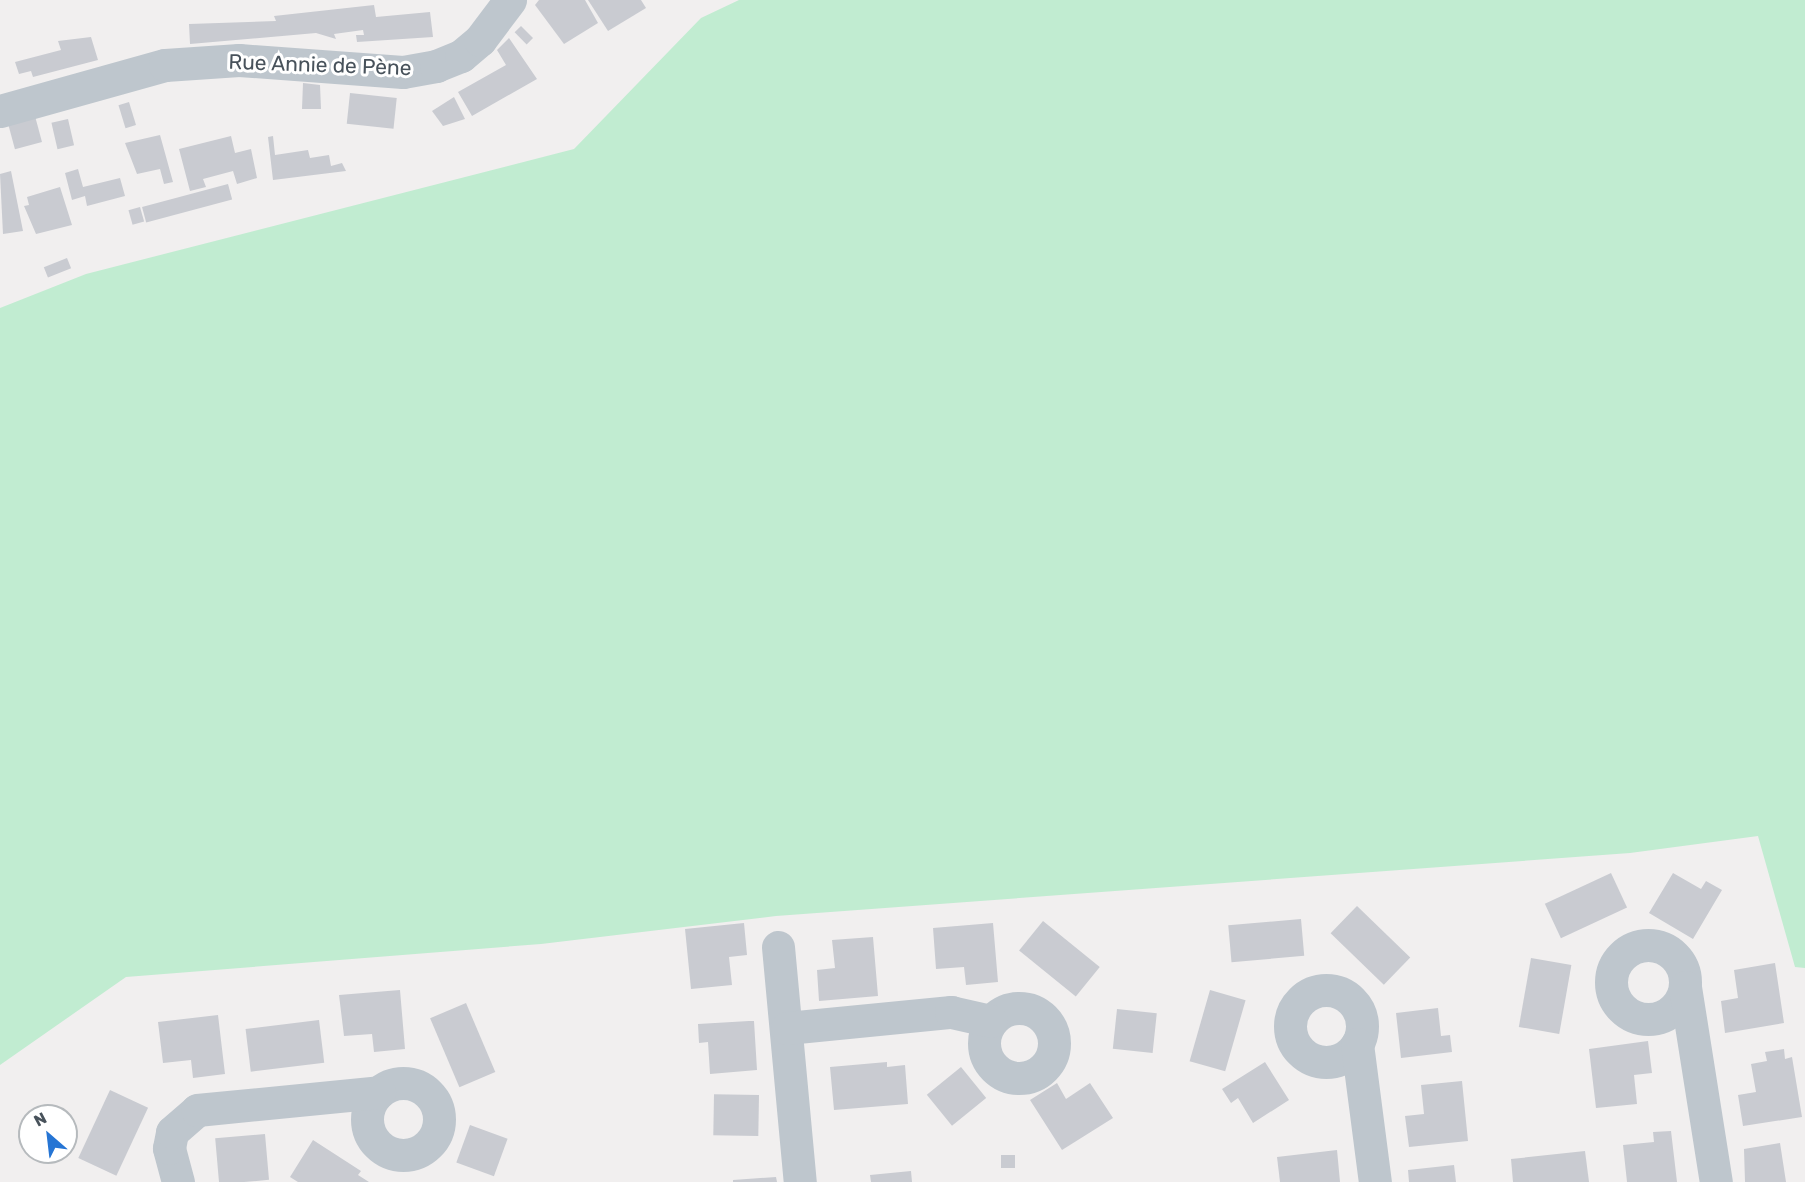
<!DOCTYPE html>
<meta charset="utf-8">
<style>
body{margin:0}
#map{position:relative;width:1805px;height:1182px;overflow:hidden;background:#f1efef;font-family:Rubik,sans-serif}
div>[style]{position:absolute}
.green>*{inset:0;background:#c1ecd1}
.building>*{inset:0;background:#c9cbd1;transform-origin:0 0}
.minor>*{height:33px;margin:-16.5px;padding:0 16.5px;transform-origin:16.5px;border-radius:16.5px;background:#bec6cd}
.minor>.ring{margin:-16.5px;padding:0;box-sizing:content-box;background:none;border:33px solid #bec6cd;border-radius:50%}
.tertiary>*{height:33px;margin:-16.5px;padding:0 16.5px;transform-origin:16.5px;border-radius:16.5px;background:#bec6cd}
span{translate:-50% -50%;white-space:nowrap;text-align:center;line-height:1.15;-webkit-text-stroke:6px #fff;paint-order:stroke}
.street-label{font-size:21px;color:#48525b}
.north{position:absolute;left:18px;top:1104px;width:60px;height:60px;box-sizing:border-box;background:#fff;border:2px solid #b6babd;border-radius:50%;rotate:332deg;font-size:16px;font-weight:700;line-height:24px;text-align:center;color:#48525b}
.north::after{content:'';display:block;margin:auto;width:21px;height:27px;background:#2675d4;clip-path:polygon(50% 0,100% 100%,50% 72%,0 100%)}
</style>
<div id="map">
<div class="green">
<div style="clip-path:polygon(739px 0,1805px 0,1805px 968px,1795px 967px,1758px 836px,1630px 853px,776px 916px,541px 944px,126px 977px,0 1065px,0 308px,86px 274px,574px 149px,701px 18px)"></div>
</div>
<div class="building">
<div style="clip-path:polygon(539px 0,585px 0,598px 23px,564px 44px,535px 5px)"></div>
<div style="clip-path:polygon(588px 0,641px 0,646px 8px,608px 31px)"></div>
<div style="clip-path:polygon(374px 5px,376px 17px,430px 12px,433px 37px,357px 42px,356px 35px,364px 35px,363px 30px,334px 34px,336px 39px,316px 33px,190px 44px,189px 24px,276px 21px,274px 16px)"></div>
<div style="left:521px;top:26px;width:17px;height:9px;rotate:45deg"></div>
<div style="clip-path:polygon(91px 37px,98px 60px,33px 77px,31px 71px,19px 74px,15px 62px,61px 50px,58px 41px)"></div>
<div style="clip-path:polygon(509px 38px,537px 79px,472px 116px,458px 92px,506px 65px,497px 50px)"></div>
<div style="clip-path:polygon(303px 83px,320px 85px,321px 109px,302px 109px)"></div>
<div style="left:350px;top:93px;width:47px;height:31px;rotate:6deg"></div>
<div style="clip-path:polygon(454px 97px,465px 119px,443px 126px,432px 111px)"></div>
<div style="left:129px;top:102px;width:24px;height:11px;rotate:73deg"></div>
<div style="left:35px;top:116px;width:27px;height:28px;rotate:75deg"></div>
<div style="left:68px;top:119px;width:27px;height:17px;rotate:77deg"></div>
<div style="clip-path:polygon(160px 135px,173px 182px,164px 184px,160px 169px,137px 174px,125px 143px)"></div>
<div style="clip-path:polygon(231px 136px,235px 153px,251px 149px,257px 178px,237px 184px,233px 171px,203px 179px,206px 187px,190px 191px,179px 149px)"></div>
<div style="clip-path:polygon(273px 136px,275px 155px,308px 150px,310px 158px,329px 155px,331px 166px,342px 163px,346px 171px,273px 180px,268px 137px)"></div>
<div style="clip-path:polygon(78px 169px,83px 187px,120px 178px,125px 196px,87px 206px,85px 196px,72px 200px,65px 173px)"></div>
<div style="clip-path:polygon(11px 171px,23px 231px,3px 234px,0 174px)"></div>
<div style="left:228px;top:184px;width:16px;height:89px;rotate:75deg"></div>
<div style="clip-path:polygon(60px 187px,72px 225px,36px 234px,24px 206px,29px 205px,27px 197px)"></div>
<div style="left:140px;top:207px;width:15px;height:12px;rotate:74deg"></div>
<div style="left:67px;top:258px;width:11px;height:25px;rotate:68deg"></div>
<div style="left:1611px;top:873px;width:38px;height:73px;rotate:65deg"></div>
<div style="clip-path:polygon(1673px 873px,1701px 889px,1706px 881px,1722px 890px,1693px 939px,1649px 913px)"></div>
<div style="left:1357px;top:906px;width:74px;height:38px;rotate:44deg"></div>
<div style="left:1301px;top:919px;width:37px;height:73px;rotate:85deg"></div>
<div style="left:1043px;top:921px;width:73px;height:38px;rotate:39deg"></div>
<div style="clip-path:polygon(744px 923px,747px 955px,729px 957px,732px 985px,691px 989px,685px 929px)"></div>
<div style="clip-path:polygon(993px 923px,998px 982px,966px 985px,964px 967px,936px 969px,933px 928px)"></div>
<div style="clip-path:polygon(873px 937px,878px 996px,819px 1001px,817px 970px,835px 968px,832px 940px)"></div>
<div style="left:1531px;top:958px;width:41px;height:70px;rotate:10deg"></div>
<div style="clip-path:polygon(1775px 963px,1784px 1023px,1725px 1033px,1721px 1001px,1738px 998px,1734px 970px)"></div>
<div style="clip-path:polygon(400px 990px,405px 1049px,374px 1052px,372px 1034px,344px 1036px,339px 995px)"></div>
<div style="left:1210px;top:990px;width:37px;height:74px;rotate:16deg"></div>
<div style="left:466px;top:1003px;width:75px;height:39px;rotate:67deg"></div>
<div style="clip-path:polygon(1438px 1008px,1441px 1036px,1450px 1035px,1452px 1052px,1401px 1058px,1396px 1013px)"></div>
<div style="left:1117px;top:1009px;width:40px;height:40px;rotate:6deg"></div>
<div style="clip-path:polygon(218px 1015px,225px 1074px,193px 1078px,191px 1060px,163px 1063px,158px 1022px)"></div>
<div style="left:319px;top:1020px;width:43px;height:74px;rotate:83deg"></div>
<div style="clip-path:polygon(749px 1021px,754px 1021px,757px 1070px,710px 1074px,708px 1042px,699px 1043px,698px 1024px)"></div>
<div style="clip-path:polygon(1648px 1041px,1652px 1073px,1634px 1075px,1637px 1104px,1596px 1108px,1589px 1049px)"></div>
<div style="clip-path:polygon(1784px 1049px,1785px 1059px,1792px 1057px,1802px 1117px,1743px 1126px,1738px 1095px,1756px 1092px,1751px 1064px,1767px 1061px,1765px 1052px)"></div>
<div style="clip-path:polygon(887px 1062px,887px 1067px,905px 1065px,908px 1104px,834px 1110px,830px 1067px)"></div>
<div style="clip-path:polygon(1265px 1062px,1289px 1100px,1253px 1123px,1238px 1098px,1231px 1103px,1222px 1089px)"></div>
<div style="left:961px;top:1067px;width:40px;height:44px;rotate:51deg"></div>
<div style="clip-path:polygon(1462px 1081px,1468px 1141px,1409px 1147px,1405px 1116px,1424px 1114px,1421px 1085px)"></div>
<div style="clip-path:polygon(1057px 1083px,1066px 1099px,1090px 1083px,1113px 1118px,1062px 1150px,1030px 1100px)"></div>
<div style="left:110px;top:1090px;width:42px;height:75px;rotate:25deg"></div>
<div style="left:759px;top:1095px;width:41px;height:45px;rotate:91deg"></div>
<div style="left:470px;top:1125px;width:40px;height:40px;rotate:20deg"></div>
<div style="clip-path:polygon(1671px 1131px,1677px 1182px,1627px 1182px,1623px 1145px,1654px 1142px,1653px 1132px)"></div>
<div style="left:265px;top:1134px;width:46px;height:50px;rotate:85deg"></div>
<div style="clip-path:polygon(313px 1140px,361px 1171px,358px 1175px,369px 1182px,298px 1182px,290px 1177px)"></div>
<div style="clip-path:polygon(1780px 1143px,1786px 1182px,1745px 1182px,1744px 1149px)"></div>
<div style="clip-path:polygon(1337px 1150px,1340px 1182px,1280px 1182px,1277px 1157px)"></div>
<div style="clip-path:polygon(1585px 1151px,1589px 1182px,1513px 1182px,1511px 1159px)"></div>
<div style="left:1001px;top:1155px;width:14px;height:13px"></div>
<div style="clip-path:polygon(1454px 1165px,1456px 1182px,1409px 1182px,1408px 1170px)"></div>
<div style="clip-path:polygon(911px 1171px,912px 1182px,871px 1182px,870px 1175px)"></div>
<div style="clip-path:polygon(776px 1177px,777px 1182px,733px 1182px,733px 1180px)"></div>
</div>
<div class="minor">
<div class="ring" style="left:1611px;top:945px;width:41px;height:41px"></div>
<div style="left:778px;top:947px;width:236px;rotate:84.7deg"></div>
<div style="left:1685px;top:987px;width:197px;rotate:81deg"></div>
<div class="ring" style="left:1290px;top:990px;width:39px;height:39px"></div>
<div class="ring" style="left:984px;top:1008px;width:37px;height:37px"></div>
<div style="left:787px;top:1028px;width:165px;rotate:-5.6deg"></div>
<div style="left:951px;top:1012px;width:41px;rotate:12.7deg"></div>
<div style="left:1357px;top:1044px;width:139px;rotate:82.6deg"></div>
<div class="ring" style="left:367px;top:1083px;width:39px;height:39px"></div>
<div style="left:178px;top:1182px;width:35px;rotate:-105deg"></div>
<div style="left:169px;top:1148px;width:16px;rotate:-79deg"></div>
<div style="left:172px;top:1132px;width:33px;rotate:-41deg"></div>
<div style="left:197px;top:1110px;width:183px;rotate:-5.6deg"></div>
</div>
<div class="tertiary">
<div style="left:0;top:111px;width:171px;rotate:-15.6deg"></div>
<div style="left:165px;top:65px;width:74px;rotate:-3.9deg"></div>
<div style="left:239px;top:60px;width:164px;rotate:4.2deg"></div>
<div style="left:403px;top:72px;width:34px;rotate:-10deg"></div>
<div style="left:436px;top:66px;width:27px;rotate:-22deg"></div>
<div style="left:461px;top:56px;width:25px;rotate:-40deg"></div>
<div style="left:480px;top:40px;width:50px;rotate:-53.1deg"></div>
</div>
<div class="street-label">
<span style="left:320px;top:65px;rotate:2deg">Rue Annie de Pène</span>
</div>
<div class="north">N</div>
</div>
